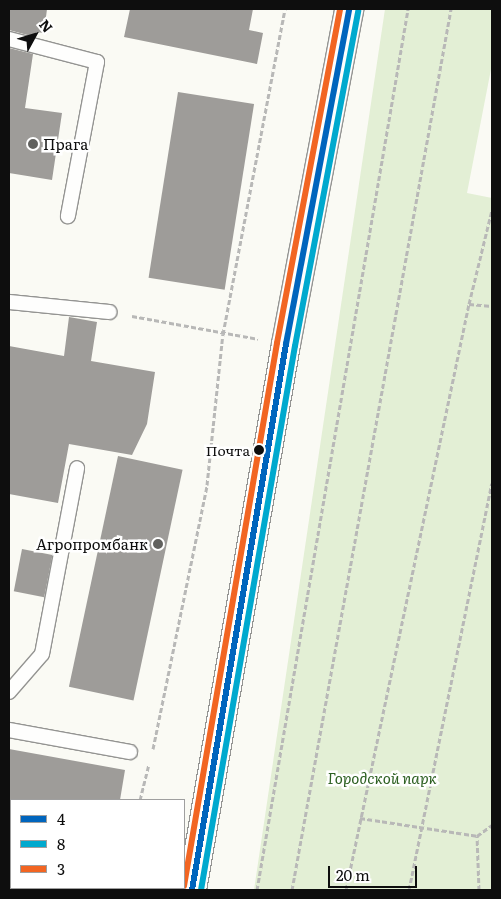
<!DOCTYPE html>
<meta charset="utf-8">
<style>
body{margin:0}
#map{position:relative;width:501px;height:899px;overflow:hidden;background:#fafaf4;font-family:Literata,serif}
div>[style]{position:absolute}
.green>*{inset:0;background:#e3efd5}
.building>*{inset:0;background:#9e9c99;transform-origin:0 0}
.path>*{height:3px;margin-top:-1.5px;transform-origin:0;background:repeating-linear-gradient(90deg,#b8b8b7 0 5px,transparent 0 7.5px)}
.roads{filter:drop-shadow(1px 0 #949492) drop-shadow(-1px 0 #949492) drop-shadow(0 1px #949492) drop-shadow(0 -1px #949492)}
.service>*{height:14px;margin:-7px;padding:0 7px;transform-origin:7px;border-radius:7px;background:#fefefd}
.tertiary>*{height:28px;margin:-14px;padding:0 14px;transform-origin:14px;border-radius:14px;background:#fefefd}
.bus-1>*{height:6px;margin:-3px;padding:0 3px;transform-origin:3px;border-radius:3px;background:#0065bd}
.bus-2>*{height:6px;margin:-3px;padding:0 3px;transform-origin:3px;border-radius:3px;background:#00a9ce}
.bus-3>*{height:6px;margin:-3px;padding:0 3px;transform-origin:3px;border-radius:3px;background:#f26522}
.dots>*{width:14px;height:14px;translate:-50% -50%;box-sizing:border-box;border:2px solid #fff;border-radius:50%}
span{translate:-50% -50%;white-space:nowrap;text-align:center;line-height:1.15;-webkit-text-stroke:5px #fff;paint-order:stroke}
.bus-label{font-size:14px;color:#0e0e0e}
.right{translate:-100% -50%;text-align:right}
.poi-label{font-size:15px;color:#0e0e0e}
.left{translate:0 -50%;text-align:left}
.park-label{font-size:15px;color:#2e6123;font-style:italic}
.frame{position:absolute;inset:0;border:10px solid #0e0e0e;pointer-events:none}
.legend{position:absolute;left:10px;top:799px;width:175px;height:90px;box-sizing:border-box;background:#fff;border:1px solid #9f9f9f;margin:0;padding:6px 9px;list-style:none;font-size:15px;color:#0e0e0e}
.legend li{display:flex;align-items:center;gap:10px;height:25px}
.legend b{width:25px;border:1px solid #9f9f9f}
.north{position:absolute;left:10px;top:10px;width:50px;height:50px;-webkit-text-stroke:4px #fff;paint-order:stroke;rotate:51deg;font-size:14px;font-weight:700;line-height:20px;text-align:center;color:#0e0e0e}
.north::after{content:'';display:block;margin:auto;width:18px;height:22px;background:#0e0e0e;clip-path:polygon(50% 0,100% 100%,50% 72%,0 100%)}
.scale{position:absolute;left:328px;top:866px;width:89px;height:22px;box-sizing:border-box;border:2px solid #0e0e0e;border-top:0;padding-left:6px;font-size:15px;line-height:18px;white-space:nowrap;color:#0e0e0e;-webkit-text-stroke:4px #fff;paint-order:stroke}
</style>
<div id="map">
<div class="green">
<div style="clip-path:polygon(385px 9px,492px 9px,492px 64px,467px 193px,492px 198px,492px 890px,254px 890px)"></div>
</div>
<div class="building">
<div style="clip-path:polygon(9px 9px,47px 9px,44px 33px,36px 32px,35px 37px,9px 30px)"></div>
<div style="clip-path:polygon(130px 9px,253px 9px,249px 30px,263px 33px,257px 64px,124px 37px)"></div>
<div style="clip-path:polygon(9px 48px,33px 54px,25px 108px,62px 113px,52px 180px,9px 173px)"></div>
<div style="left:178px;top:92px;width:77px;height:188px;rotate:9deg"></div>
<div style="clip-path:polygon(69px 317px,97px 322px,91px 361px,155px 372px,147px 424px,132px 455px,69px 444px,58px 503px,9px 494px,9px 346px,64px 356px)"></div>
<div style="left:118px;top:456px;width:66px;height:236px;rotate:12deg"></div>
<div style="left:22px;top:549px;width:31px;height:43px;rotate:11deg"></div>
<div style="clip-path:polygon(9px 749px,125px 770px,120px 800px,9px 800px)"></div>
</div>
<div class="path">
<div style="left:469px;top:304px;width:23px;rotate:5deg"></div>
<div style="left:132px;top:316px;width:128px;rotate:10.3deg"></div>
<div style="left:153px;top:749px;width:269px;rotate:-78.4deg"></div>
<div style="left:207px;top:485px;width:152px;rotate:-84deg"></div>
<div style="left:223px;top:334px;width:331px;rotate:-79.2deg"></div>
<div style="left:140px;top:800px;width:37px;rotate:-76deg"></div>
<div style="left:360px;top:818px;width:118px;rotate:8.7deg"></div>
<div style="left:118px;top:890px;width:2px;rotate:-63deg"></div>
<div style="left:257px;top:890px;width:894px;rotate:-80.27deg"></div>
<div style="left:292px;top:890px;width:895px;rotate:-79.77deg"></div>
<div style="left:346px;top:890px;width:599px;rotate:-78.15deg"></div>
<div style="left:469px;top:304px;width:97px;rotate:-76.3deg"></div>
<div style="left:409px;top:890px;width:415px;rotate:-78.5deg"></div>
<div style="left:479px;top:890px;width:54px;rotate:-92.1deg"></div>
<div style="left:477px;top:836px;width:19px;rotate:-36deg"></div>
</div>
<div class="roads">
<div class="service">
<div style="left:9px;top:39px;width:91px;rotate:14.6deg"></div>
<div style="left:97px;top:62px;width:157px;rotate:100.7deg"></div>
<div style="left:9px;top:302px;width:101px;rotate:5.7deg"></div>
<div style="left:9px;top:692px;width:50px;rotate:-49deg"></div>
<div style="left:42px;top:654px;width:189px;rotate:-79.3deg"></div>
<div style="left:9px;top:730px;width:123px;rotate:10.3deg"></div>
</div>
<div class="tertiary">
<div style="left:192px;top:890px;width:554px;rotate:-80.23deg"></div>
<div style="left:286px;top:344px;width:341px;rotate:-79.3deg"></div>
</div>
</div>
<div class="bus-1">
<div style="left:192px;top:890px;width:554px;rotate:-80.23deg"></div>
<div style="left:286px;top:344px;width:341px;rotate:-79.3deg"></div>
</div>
<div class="bus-2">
<div style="left:201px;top:890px;width:552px;rotate:-80.2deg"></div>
<div style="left:295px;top:346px;width:341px;rotate:-79.3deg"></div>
</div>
<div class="bus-3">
<div style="left:184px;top:886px;width:551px;rotate:-80.28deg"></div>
<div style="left:277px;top:343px;width:340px;rotate:-79.3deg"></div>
</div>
<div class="dots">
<div style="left:33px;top:144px;background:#61615e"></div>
<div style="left:259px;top:450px;background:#0e0e0e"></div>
<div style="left:158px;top:544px;background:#61615e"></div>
</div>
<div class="bus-label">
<span class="right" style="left:250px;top:450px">Почта</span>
</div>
<div class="poi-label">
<span class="left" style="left:43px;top:144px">Прага</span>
<span class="right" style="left:148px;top:544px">Агропромбанк</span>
</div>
<div class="park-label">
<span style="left:382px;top:778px">Городской парк</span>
</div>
<div class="frame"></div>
<ul class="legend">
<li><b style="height:6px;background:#0065bd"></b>4</li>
<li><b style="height:6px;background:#00a9ce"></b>8</li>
<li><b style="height:6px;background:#f26522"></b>3</li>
</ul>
<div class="north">N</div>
<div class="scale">20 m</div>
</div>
